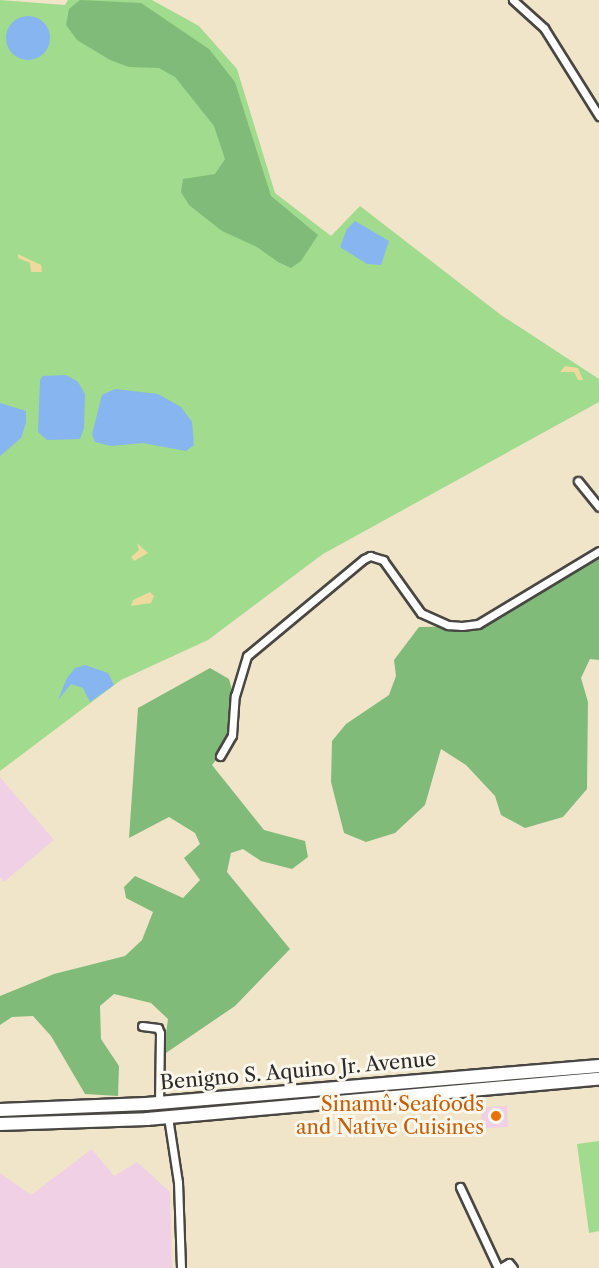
<!DOCTYPE html>
<meta charset="utf-8">
<style>
body{margin:0}
#map{position:relative;width:599px;height:1268px;overflow:hidden;background:#f1e5c9;font-family:"Libre Caslon Text",serif}
div>[style]{position:absolute}
.built>*{inset:0;background:#f0d0e4;transform-origin:0 0}
.green>*{inset:0;background:#a0db8e}
.forest>*{inset:0;background:#80bb79}
.sand>*{inset:0;background:#eeda9e}
.water>*{inset:0;background:#86b5f0}
.round{border-radius:50%}
.roads{filter:drop-shadow(2px 0 #494743) drop-shadow(-2px 0 #494743) drop-shadow(0 2px #494743) drop-shadow(0 -2px #494743)}
.minor>*{height:7px;margin:-3.5px;padding:0 3.5px;transform-origin:3.5px;border-radius:3.5px;background:#fff}
.primary>*{height:12px;margin:-6px;padding:0 6px;transform-origin:6px;border-radius:6px;background:#fff}
.dots>*{width:16px;height:16px;translate:-50% -50%;box-sizing:border-box;border:3px solid #fbf7ec;border-radius:50%}
span{translate:-50% -50%;white-space:nowrap;text-align:center;line-height:1.15;-webkit-text-stroke:6px #fbf7ec;paint-order:stroke}
.street-label{font-size:20px;color:#2b2b2b}
.food-label{font-size:20px;color:#c56008}
.right{translate:-100% -50%;text-align:right}
</style>
<div id="map">
<div class="built">
<div style="clip-path:polygon(0 777px,54px 840px,4px 882px,0 877px)"></div>
<div style="left:507px;top:1106px;width:21px;height:26px;rotate:87deg"></div>
<div style="clip-path:polygon(92px 1149px,114px 1176px,137px 1162px,170px 1192px,172px 1268px,0 1268px,0 1173px,31px 1195px)"></div>
</div>
<div class="green">
<div style="clip-path:polygon(0 0,65px 5px,68px 0,152px 0,199px 26px,237px 69px,275px 193px,331px 236px,360px 206px,501px 315px,599px 379px,599px 402px,323px 554px,208px 640px,121px 680px,0 771px)"></div>
<div style="clip-path:polygon(599px 1141px,599px 1231px,589px 1233px,577px 1144px)"></div>
</div>
<div class="forest">
<div style="clip-path:polygon(80px 0,141px 3px,209px 49px,235px 82px,271px 196px,318px 235px,301px 261px,291px 268px,278px 262px,257px 247px,222px 231px,189px 205px,181px 192px,183px 179px,215px 174px,225px 159px,214px 126px,175px 77px,159px 68px,129px 67px,110px 60px,77px 40px,66px 25px,69px 9px)"></div>
<div style="clip-path:polygon(599px 552px,599px 660px,590px 659px,581px 678px,588px 702px,587px 789px,563px 817px,525px 828px,501px 815px,495px 796px,466px 765px,441px 749px,425px 805px,395px 833px,366px 842px,344px 833px,331px 782px,332px 741px,346px 724px,389px 695px,396px 676px,394px 660px,419px 627px,474px 626px)"></div>
<div style="clip-path:polygon(210px 668px,229px 679px,236px 704px,231px 741px,212px 765px,264px 830px,305px 841px,308px 857px,292px 869px,261px 861px,243px 849px,231px 853px,227px 872px,290px 949px,235px 1006px,163px 1055px,168px 1019px,151px 1003px,114px 994px,100px 1006px,101px 1039px,119px 1066px,118px 1096px,85px 1094px,51px 1036px,33px 1016px,12px 1017px,0 1025px,0 996px,54px 974px,125px 956px,142px 940px,153px 912px,126px 898px,124px 887px,135px 876px,183px 898px,200px 880px,184px 858px,200px 844px,195px 833px,169px 817px,129px 838px,138px 708px)"></div>
</div>
<div class="sand">
<div style="clip-path:polygon(18px 254px,41px 265px,42px 272px,31px 272px,30px 263px,18px 258px)"></div>
<div style="clip-path:polygon(565px 366px,578px 368px,583px 380px,578px 380px,574px 372px,560px 372px)"></div>
<div style="clip-path:polygon(137px 543px,148px 553px,134px 561px,131px 557px,139px 550px)"></div>
<div style="clip-path:polygon(150px 592px,154px 596px,151px 603px,131px 606px,133px 600px)"></div>
</div>
<div class="water">
<div class="round" style="left:6px;top:16px;width:44px;height:44px"></div>
<div style="clip-path:polygon(355px 221px,389px 241px,381px 265px,367px 264px,340px 247px,347px 229px)"></div>
<div style="clip-path:polygon(66px 375px,78px 382px,85px 394px,84px 428px,80px 439px,47px 440px,38px 432px,40px 380px,43px 376px)"></div>
<div style="clip-path:polygon(115px 389px,158px 394px,181px 407px,192px 422px,194px 445px,186px 451px,143px 443px,111px 446px,95px 442px,92px 434px,102px 395px)"></div>
<div style="clip-path:polygon(0 403px,26px 411px,26px 423px,21px 438px,0 456px)"></div>
<div style="clip-path:polygon(85px 665px,108px 673px,114px 685px,90px 702px,83px 688px,71px 684px,58px 700px,67px 678px,75px 668px)"></div>
</div>
<div class="roads">
<div class="minor">
<div style="left:513px;top:0;width:42px;rotate:42.1deg"></div>
<div style="left:544px;top:28px;width:104px;rotate:58deg"></div>
<div style="left:578px;top:481px;width:33px;rotate:51deg"></div>
<div style="left:220px;top:756px;width:24px;rotate:-60deg"></div>
<div style="left:232px;top:735px;width:39px;rotate:-86deg"></div>
<div style="left:235px;top:696px;width:42px;rotate:-73.3deg"></div>
<div style="left:247px;top:656px;width:152px;rotate:-39.7deg"></div>
<div style="left:364px;top:559px;width:7px;rotate:-27deg"></div>
<div style="left:370px;top:556px;width:14px;rotate:17deg"></div>
<div style="left:383px;top:560px;width:65px;rotate:54.4deg"></div>
<div style="left:421px;top:613px;width:30px;rotate:24deg"></div>
<div style="left:448px;top:625px;width:14px;rotate:4deg"></div>
<div style="left:462px;top:626px;width:16px;rotate:-7deg"></div>
<div style="left:478px;top:624px;width:141px;rotate:-31.1deg"></div>
<div style="left:142px;top:1026px;width:16px;rotate:7deg"></div>
<div style="left:158px;top:1028px;width:5px;rotate:68deg"></div>
<div style="left:160px;top:1033px;width:69px;rotate:90.8deg"></div>
<div style="left:168px;top:1117px;width:66px;rotate:81.3deg"></div>
<div style="left:178px;top:1182px;width:86px;rotate:88deg"></div>
<div style="left:460px;top:1187px;width:89px;rotate:64.9deg"></div>
<div style="left:500px;top:1268px;width:10px;rotate:-29deg"></div>
<div style="left:509px;top:1263px;width:6px;rotate:51deg"></div>
</div>
<div class="primary">
<div style="left:0;top:1110px;width:146px;rotate:-2.4deg"></div>
<div style="left:146px;top:1104px;width:455px;rotate:-4.8deg"></div>
<div style="left:0;top:1124px;width:147px;rotate:-1.9deg"></div>
<div style="left:147px;top:1119px;width:454px;rotate:-5.1deg"></div>
</div>
</div>
<div class="dots">
<div style="left:496px;top:1116px;background:#e8710a"></div>
</div>
<div class="street-label">
<span style="left:298px;top:1071px;rotate:-5deg">Benigno S. Aquino Jr. Avenue</span>
</div>
<div class="food-label">
<span class="right" style="left:484px;top:1116px">Sinamû Seafoods<br>and Native Cuisines</span>
</div>
</div>
